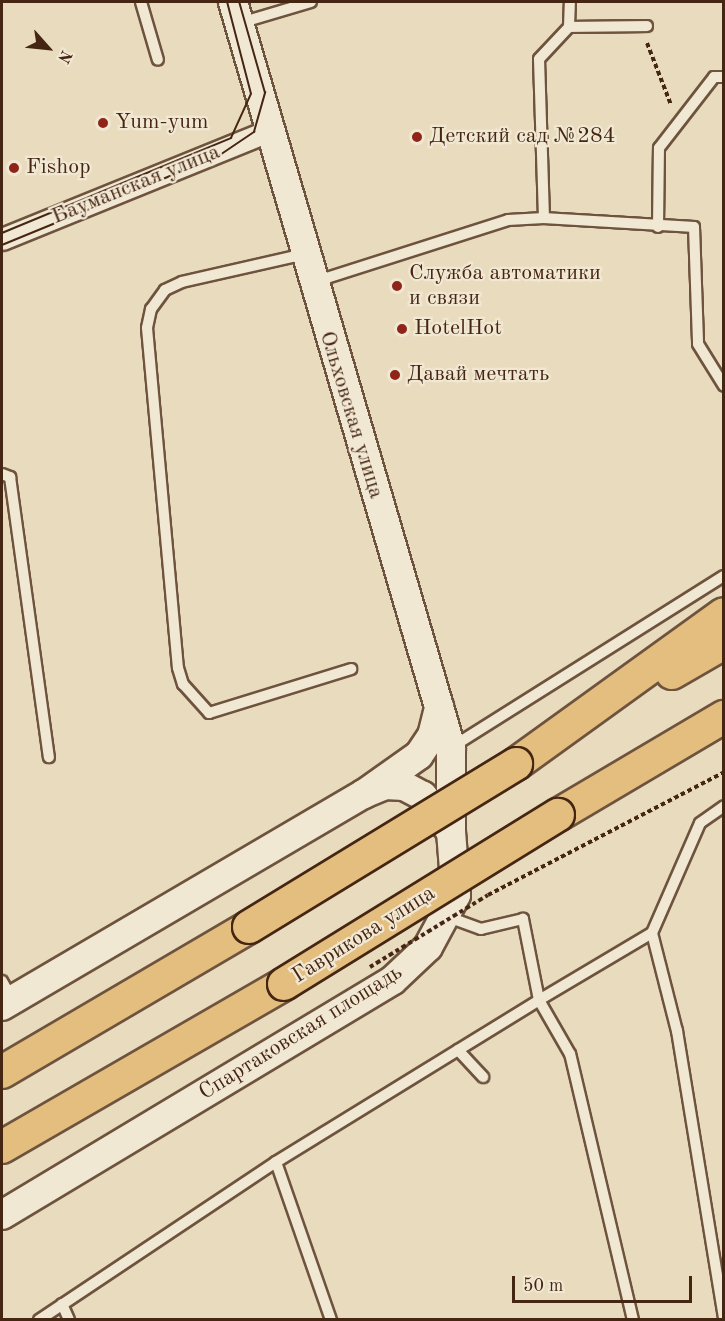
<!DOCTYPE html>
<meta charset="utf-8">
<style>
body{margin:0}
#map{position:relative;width:725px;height:1321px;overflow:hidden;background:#e9dbbd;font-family:"Old Standard TT",serif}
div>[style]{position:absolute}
.path>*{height:4px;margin-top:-2px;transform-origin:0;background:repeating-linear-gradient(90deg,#452613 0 4.5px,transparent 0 7.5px)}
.roads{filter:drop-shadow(2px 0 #6e533e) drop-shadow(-2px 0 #6e533e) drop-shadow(0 2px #6e533e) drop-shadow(0 -2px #6e533e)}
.lane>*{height:10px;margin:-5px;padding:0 5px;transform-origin:5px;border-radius:5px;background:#f1e8d4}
.street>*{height:21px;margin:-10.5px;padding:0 10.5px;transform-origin:10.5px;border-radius:10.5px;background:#f1e8d4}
.secondary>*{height:28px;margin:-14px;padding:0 14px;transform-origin:14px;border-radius:14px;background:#f1e8d4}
.primary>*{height:32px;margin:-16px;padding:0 16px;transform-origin:16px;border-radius:16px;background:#e4be7e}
.tram>*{height:1.5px;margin:-0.75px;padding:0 0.75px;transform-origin:0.75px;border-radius:0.75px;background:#452613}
.path-bridge>*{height:4px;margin-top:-2px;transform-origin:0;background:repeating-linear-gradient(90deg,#452613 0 4.5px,transparent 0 7.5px)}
.bridges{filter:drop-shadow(2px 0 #452613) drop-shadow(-2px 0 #452613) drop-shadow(0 2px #452613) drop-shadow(0 -2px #452613)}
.primary-bridge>*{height:32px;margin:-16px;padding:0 16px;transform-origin:16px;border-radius:16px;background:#e4be7e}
.dots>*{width:16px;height:16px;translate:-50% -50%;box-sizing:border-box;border:3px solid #f1e8d4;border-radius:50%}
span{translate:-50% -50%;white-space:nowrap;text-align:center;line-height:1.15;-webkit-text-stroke:4.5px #f1e8d4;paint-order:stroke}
.poi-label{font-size:22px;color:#452613}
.left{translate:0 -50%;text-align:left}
.street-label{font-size:22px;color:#452613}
.frame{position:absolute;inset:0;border:3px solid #452613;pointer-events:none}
.north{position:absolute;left:18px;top:18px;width:60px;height:60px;-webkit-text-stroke:4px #f1e8d4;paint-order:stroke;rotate:117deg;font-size:16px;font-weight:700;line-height:24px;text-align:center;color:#452613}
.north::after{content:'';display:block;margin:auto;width:21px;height:27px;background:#452613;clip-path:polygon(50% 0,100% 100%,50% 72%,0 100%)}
.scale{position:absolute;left:512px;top:1276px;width:180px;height:27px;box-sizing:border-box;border:3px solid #452613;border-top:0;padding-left:8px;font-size:18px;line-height:21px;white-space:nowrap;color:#452613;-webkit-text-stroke:4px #f1e8d4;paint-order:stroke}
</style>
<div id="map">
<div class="path">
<div style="left:647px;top:43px;width:66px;rotate:68.8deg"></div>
</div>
<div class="roads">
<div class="lane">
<div style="left:141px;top:2px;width:60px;rotate:73.7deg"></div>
<div style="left:240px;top:23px;width:74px;rotate:-16.5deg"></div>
<div style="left:569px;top:27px;width:25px;rotate:-88deg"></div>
<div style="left:544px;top:218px;width:150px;rotate:3.4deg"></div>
<div style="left:694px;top:227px;width:117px;rotate:88deg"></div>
<div style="left:698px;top:344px;width:49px;rotate:58.2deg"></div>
<div style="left:658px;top:227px;width:79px;rotate:-89.3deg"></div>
<div style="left:659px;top:148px;width:90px;rotate:-52.2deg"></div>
<div style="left:714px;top:77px;width:10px"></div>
<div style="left:305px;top:254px;width:126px;rotate:167.2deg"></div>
<div style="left:182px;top:282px;width:19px;rotate:155deg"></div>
<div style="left:165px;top:290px;width:24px;rotate:126deg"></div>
<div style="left:151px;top:309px;width:19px;rotate:102deg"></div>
<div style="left:147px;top:328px;width:341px;rotate:84.8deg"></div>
<div style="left:178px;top:668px;width:17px;rotate:73deg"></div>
<div style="left:183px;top:684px;width:39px;rotate:48deg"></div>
<div style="left:209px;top:713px;width:149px;rotate:-17.2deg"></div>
<div style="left:314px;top:282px;width:204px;rotate:-17.7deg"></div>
<div style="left:508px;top:220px;width:36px;rotate:-3deg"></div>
<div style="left:544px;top:218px;width:159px;rotate:-91.8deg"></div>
<div style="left:539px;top:59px;width:44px;rotate:-46.8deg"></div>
<div style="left:569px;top:27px;width:78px;rotate:-0.7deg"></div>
<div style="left:2px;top:474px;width:9px;rotate:21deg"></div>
<div style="left:10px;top:477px;width:283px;rotate:82.1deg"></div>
<div style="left:452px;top:747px;width:321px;rotate:-32.2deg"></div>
<div style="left:652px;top:933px;width:101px;rotate:75.7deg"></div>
<div style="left:677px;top:1031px;width:291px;rotate:80.7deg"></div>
<div style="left:2px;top:981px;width:21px;rotate:61deg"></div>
<div style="left:458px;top:1050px;width:37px;rotate:47deg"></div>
<div style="left:276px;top:1162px;width:167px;rotate:70.8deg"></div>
<div style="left:62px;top:1304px;width:17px;rotate:66deg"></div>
<div style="left:39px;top:1320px;width:285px;rotate:-33.7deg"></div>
<div style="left:276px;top:1162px;width:309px;rotate:-31.6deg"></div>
<div style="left:539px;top:1000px;width:83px;rotate:-101.2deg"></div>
<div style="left:523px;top:919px;width:43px;rotate:166.6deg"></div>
<div style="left:481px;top:929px;width:35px;rotate:-160deg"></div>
<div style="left:633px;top:1320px;width:273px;rotate:-103.3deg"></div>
<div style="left:570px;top:1054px;width:62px;rotate:-119.9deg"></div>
<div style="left:539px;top:1000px;width:131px;rotate:-30.7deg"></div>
<div style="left:652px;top:933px;width:120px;rotate:-66.4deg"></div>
<div style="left:700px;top:823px;width:29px;rotate:-35deg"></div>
</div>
<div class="street">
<div style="left:2px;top:239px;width:290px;rotate:-22.1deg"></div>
</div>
<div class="secondary">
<div style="left:233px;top:2px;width:777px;rotate:73.71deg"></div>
<div style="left:451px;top:748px;width:84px;rotate:90deg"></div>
<div style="left:2px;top:1006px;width:420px;rotate:-30.4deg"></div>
<div style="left:364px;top:794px;width:67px;rotate:-35.3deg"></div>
<div style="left:419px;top:755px;width:23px;rotate:-56deg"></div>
<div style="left:432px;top:736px;width:30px;rotate:-76deg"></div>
<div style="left:2px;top:1215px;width:456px;rotate:-31deg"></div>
<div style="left:393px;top:980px;width:48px;rotate:-43.3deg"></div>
<div style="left:428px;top:947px;width:59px;rotate:-61.7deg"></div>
<div style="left:456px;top:895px;width:63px;rotate:-94.5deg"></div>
<div style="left:451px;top:832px;width:46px;rotate:-127.9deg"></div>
<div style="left:423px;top:796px;width:21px;rotate:-152deg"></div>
<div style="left:404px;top:786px;width:19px;rotate:-177deg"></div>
<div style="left:385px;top:785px;width:23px;rotate:157deg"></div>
</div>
<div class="primary">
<div style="left:672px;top:673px;width:60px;rotate:-30deg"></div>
<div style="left:516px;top:764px;width:256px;rotate:-35.8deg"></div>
<div style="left:558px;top:815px;width:193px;rotate:-30.6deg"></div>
<div style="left:2px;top:1072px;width:286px;rotate:-30.4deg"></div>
<div style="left:2px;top:1147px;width:326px;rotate:-30deg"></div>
</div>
</div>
<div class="tram">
<div style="left:2px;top:233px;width:248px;rotate:-22.5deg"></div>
<div style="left:231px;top:138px;width:48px;rotate:-65.6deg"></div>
<div style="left:251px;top:94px;width:95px;rotate:-104.6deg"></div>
<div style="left:2px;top:245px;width:232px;rotate:-22.3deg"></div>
<div style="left:217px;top:157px;width:45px;rotate:-34deg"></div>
<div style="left:254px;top:132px;width:41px;rotate:-74.2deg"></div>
<div style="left:265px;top:93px;width:95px;rotate:-105.9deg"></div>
</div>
<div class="path-bridge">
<div style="left:370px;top:967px;width:138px;rotate:-31.4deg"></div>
<div style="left:488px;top:895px;width:266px;rotate:-27.5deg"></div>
</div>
<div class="bridges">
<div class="primary-bridge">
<div style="left:249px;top:927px;width:313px;rotate:-31.4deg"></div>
<div style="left:284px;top:984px;width:322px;rotate:-31.7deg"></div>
</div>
</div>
<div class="dots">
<div style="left:103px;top:123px;background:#8f2418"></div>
<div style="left:417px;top:137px;background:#8f2418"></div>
<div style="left:14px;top:168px;background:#8f2418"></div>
<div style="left:397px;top:286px;background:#8f2418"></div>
<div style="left:402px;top:329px;background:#8f2418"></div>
<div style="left:395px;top:375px;background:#8f2418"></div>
</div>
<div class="poi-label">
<span class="left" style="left:115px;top:123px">Yum-yum</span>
<span class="left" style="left:429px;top:137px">Детский сад №284</span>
<span class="left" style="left:26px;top:168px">Fishop</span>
<span class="left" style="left:409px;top:286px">Служба автоматики<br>и связи</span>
<span class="left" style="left:414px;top:329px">HotelHot</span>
<span class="left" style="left:407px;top:375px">Давай мечтать</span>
</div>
<div class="street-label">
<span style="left:136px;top:185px;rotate:-22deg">Бауманская улица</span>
<span style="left:351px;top:415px;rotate:73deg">Ольховская улица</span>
<span style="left:364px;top:935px;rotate:-32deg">Гаврикова улица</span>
<span style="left:301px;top:1033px;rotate:-32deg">Спартаковская площадь</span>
</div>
<div class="frame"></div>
<div class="north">N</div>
<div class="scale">50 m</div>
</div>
